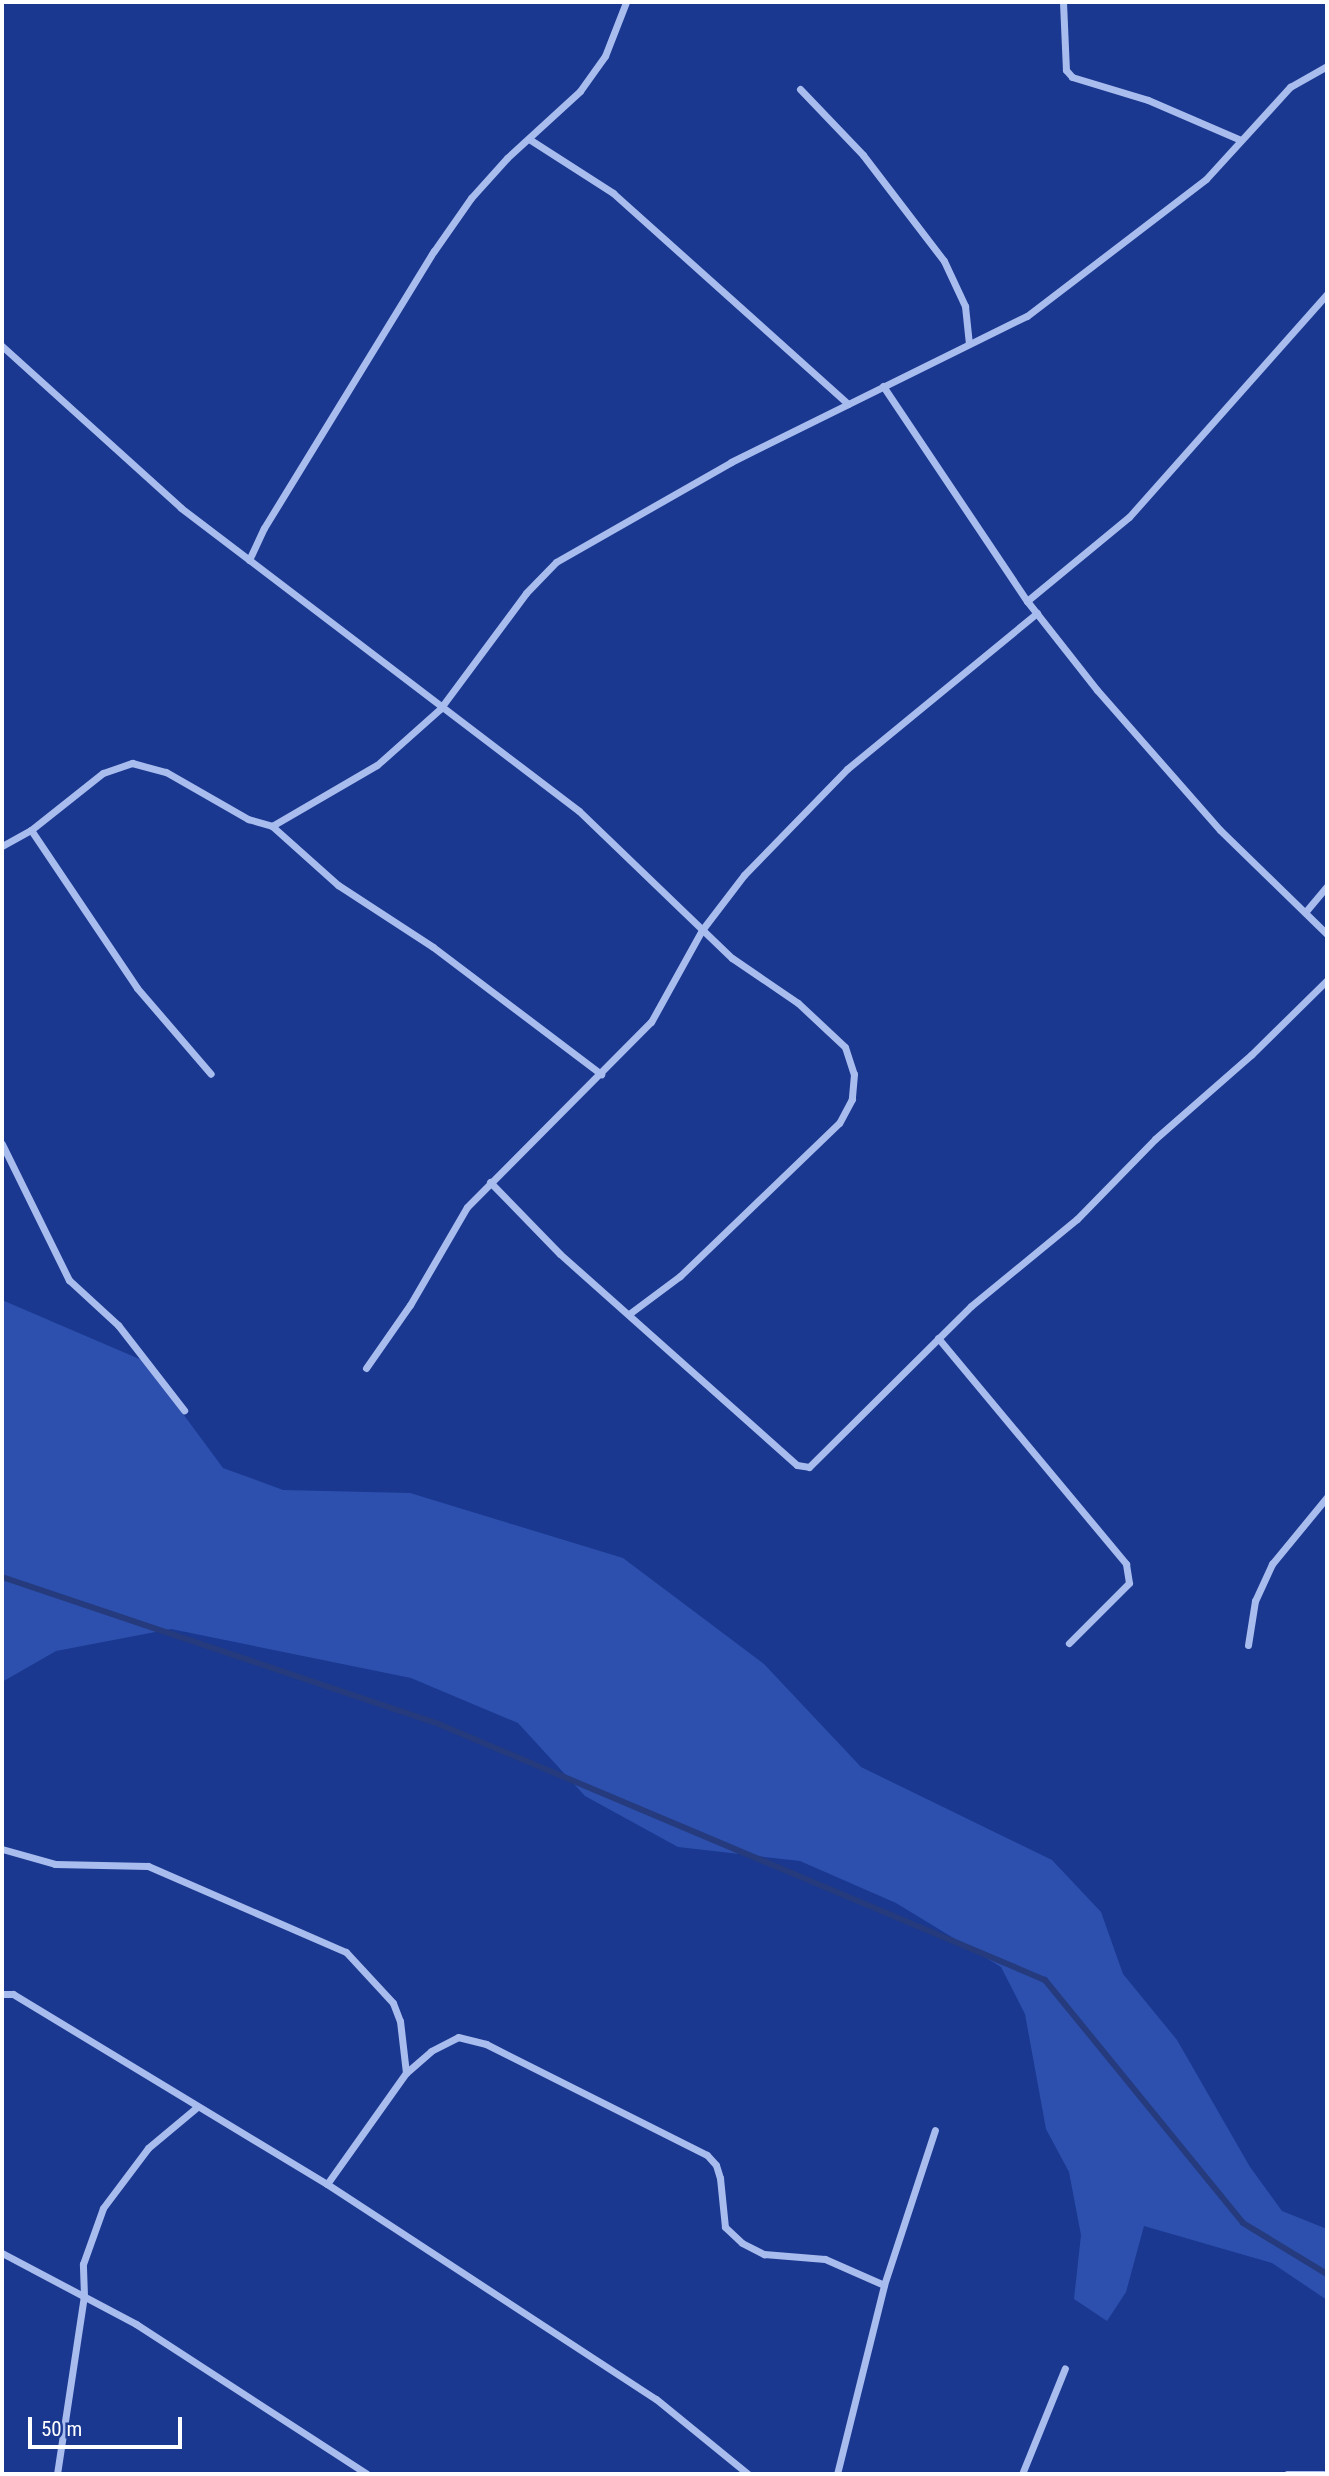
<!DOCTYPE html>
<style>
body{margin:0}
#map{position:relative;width:1329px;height:2476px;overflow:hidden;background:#1a3890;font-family:"Roboto Condensed",sans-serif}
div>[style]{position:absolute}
.green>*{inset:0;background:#2d50ae}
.stream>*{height:6px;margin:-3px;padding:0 3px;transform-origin:3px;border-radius:3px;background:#253b7d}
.minor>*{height:7px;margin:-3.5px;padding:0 3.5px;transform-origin:3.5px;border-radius:3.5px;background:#a8bcee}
span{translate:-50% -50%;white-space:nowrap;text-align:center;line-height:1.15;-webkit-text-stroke:6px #1a3890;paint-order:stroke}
.frame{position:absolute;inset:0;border:4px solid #fff;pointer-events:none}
.scale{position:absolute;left:28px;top:2417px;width:154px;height:32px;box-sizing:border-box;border:4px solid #fff;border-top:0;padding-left:9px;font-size:21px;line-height:24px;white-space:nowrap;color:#fff;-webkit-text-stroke:5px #1a3890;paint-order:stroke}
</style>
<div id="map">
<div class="green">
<div style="clip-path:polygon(2px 1300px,144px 1361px,223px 1468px,283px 1490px,410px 1493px,623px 1558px,764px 1664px,861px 1767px,1052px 1860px,1101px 1912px,1123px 1974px,1177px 2040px,1250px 2167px,1282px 2211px,1327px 2229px,1327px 2300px,1272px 2263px,1144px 2226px,1126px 2292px,1107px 2321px,1074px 2299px,1081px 2235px,1069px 2172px,1046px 2129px,1025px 2014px,1001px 1967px,896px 1903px,800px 1861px,678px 1847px,585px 1796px,518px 1723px,411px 1678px,171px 1629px,56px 1651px,2px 1682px)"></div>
</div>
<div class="stream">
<div style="left:2px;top:1577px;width:463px;rotate:18.6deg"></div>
<div style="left:441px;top:1725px;width:656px;rotate:22.89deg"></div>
<div style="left:1045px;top:1980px;width:313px;rotate:50.8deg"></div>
<div style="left:1243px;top:2223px;width:98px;rotate:31.3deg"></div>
</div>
<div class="minor">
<div style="left:1063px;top:2px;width:68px;rotate:87.5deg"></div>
<div style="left:1066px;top:70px;width:9px;rotate:49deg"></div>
<div style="left:1072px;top:77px;width:79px;rotate:16.8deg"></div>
<div style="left:1148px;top:100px;width:101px;rotate:23.3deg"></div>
<div style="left:800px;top:89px;width:91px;rotate:46.3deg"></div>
<div style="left:863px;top:155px;width:133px;rotate:52.6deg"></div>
<div style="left:944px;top:261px;width:50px;rotate:65deg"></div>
<div style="left:965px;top:306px;width:36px;rotate:84deg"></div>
<div style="left:529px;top:139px;width:100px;rotate:32.7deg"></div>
<div style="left:613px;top:193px;width:316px;rotate:41.9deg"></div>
<div style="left:2px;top:346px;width:241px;rotate:42.1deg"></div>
<div style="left:181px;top:508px;width:500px;rotate:37.28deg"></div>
<div style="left:579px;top:811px;width:212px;rotate:43.9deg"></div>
<div style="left:732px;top:958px;width:80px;rotate:34.3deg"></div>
<div style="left:798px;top:1003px;width:64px;rotate:43.1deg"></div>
<div style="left:845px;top:1047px;width:28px;rotate:72deg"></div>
<div style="left:854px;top:1074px;width:25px;rotate:95deg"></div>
<div style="left:852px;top:1099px;width:27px;rotate:118deg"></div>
<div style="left:839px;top:1123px;width:221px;rotate:136.1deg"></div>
<div style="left:680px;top:1276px;width:64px;rotate:143.3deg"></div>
<div style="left:883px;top:386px;width:259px;rotate:56.2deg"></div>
<div style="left:1027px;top:601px;width:113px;rotate:51.8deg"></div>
<div style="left:1097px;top:690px;width:186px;rotate:48.7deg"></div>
<div style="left:1220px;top:830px;width:149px;rotate:44.2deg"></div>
<div style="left:249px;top:560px;width:35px;rotate:-65deg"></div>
<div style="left:264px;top:528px;width:325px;rotate:-58.5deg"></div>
<div style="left:434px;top:251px;width:65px;rotate:-55.1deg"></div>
<div style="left:471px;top:198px;width:54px;rotate:-48deg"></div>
<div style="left:507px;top:158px;width:99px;rotate:-42.5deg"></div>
<div style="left:580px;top:91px;width:43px;rotate:-54.5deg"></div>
<div style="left:605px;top:56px;width:58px;rotate:-68.7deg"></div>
<div style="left:1027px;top:601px;width:132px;rotate:-39.5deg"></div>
<div style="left:1129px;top:517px;width:298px;rotate:-48.4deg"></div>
<div style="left:272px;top:826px;width:89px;rotate:41.8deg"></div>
<div style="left:338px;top:885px;width:113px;rotate:33.1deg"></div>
<div style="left:433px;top:947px;width:211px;rotate:37.1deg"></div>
<div style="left:31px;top:830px;width:190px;rotate:56.1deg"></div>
<div style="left:137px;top:988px;width:113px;rotate:49.3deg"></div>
<div style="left:2px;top:846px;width:33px;rotate:-29deg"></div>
<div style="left:31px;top:830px;width:92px;rotate:-38.4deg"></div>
<div style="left:103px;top:773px;width:31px;rotate:-19deg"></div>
<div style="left:132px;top:763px;width:35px;rotate:15deg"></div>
<div style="left:166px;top:772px;width:95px;rotate:29.8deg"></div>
<div style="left:248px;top:819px;width:25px;rotate:16deg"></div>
<div style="left:272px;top:826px;width:121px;rotate:-30.2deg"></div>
<div style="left:377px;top:765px;width:84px;rotate:-41.6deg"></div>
<div style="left:440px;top:709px;width:144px;rotate:-53.4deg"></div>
<div style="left:526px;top:593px;width:43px;rotate:-45.9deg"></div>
<div style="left:556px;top:562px;width:202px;rotate:-29.7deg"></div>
<div style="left:731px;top:462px;width:330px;rotate:-26.3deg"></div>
<div style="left:1027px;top:316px;width:225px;rotate:-37.4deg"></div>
<div style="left:1206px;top:179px;width:125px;rotate:-47.6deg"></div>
<div style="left:1290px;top:87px;width:43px;rotate:-29.6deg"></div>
<div style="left:1307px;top:910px;width:31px;rotate:-50deg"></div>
<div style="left:2px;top:1144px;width:152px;rotate:63.8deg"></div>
<div style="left:69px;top:1280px;width:67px;rotate:42.6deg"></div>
<div style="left:118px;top:1325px;width:108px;rotate:52.2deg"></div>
<div style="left:490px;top:1182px;width:100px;rotate:45.8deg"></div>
<div style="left:560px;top:1254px;width:317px;rotate:41.7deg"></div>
<div style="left:797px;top:1465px;width:12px;rotate:9deg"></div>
<div style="left:809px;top:1467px;width:228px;rotate:-44.8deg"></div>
<div style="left:971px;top:1306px;width:137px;rotate:-39.4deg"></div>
<div style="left:1077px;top:1219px;width:112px;rotate:-45.7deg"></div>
<div style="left:1155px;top:1139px;width:128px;rotate:-41.2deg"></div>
<div style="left:1251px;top:1055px;width:107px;rotate:-44.6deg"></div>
<div style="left:938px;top:1338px;width:294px;rotate:50.2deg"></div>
<div style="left:1126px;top:1564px;width:19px;rotate:81deg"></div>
<div style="left:1129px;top:1583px;width:85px;rotate:135deg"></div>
<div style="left:366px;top:1368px;width:77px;rotate:-55.1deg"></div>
<div style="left:410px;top:1305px;width:113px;rotate:-59.8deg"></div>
<div style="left:467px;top:1207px;width:261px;rotate:-45.2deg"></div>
<div style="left:651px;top:1022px;width:105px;rotate:-61deg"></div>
<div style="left:702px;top:930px;width:69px;rotate:-52.6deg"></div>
<div style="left:744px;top:875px;width:148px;rotate:-45.8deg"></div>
<div style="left:847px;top:769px;width:246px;rotate:-39.4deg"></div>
<div style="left:1248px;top:1645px;width:45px;rotate:-81deg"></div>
<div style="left:1255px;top:1601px;width:41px;rotate:-65.3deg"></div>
<div style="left:1272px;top:1564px;width:87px;rotate:-50.6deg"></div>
<div style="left:2px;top:1849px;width:55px;rotate:15.8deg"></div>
<div style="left:55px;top:1864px;width:93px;rotate:1.2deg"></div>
<div style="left:148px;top:1866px;width:216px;rotate:23.5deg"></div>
<div style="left:346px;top:1952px;width:69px;rotate:47.3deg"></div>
<div style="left:393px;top:2003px;width:19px;rotate:69deg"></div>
<div style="left:400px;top:2021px;width:52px;rotate:83.4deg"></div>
<div style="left:2px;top:1994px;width:11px"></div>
<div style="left:13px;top:1994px;width:367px;rotate:31.2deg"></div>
<div style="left:327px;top:2184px;width:393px;rotate:33.2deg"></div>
<div style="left:656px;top:2399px;width:119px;rotate:39.2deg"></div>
<div style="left:327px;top:2184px;width:136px;rotate:-54.6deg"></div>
<div style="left:406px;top:2073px;width:33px;rotate:-41deg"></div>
<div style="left:431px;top:2051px;width:30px;rotate:-27deg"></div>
<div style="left:458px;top:2037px;width:29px;rotate:14deg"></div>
<div style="left:486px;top:2044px;width:247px;rotate:26.7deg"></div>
<div style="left:707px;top:2155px;width:13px;rotate:48deg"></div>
<div style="left:716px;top:2165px;width:14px;rotate:73deg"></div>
<div style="left:720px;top:2178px;width:49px;rotate:84.2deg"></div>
<div style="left:725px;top:2227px;width:23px;rotate:43deg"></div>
<div style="left:742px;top:2243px;width:25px;rotate:27deg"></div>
<div style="left:764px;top:2254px;width:61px;rotate:4.7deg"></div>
<div style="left:825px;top:2259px;width:64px;rotate:23.8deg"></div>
<div style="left:2px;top:2253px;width:152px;rotate:27.9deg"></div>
<div style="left:136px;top:2324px;width:275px;rotate:33deg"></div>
<div style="left:57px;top:2474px;width:180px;rotate:-81.4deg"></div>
<div style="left:84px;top:2296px;width:32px;rotate:-92deg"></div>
<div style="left:83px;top:2264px;width:59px;rotate:-70.3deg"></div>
<div style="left:103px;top:2208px;width:75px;rotate:-53.1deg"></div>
<div style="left:148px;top:2148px;width:64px;rotate:-39.9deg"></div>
<div style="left:837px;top:2474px;width:195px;rotate:-76deg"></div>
<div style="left:884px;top:2285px;width:163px;rotate:-71.8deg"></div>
<div style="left:1022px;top:2474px;width:114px;rotate:-67.9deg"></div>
<div style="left:1287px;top:2474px;width:36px"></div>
</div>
<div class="frame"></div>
<div class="scale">50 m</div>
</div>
